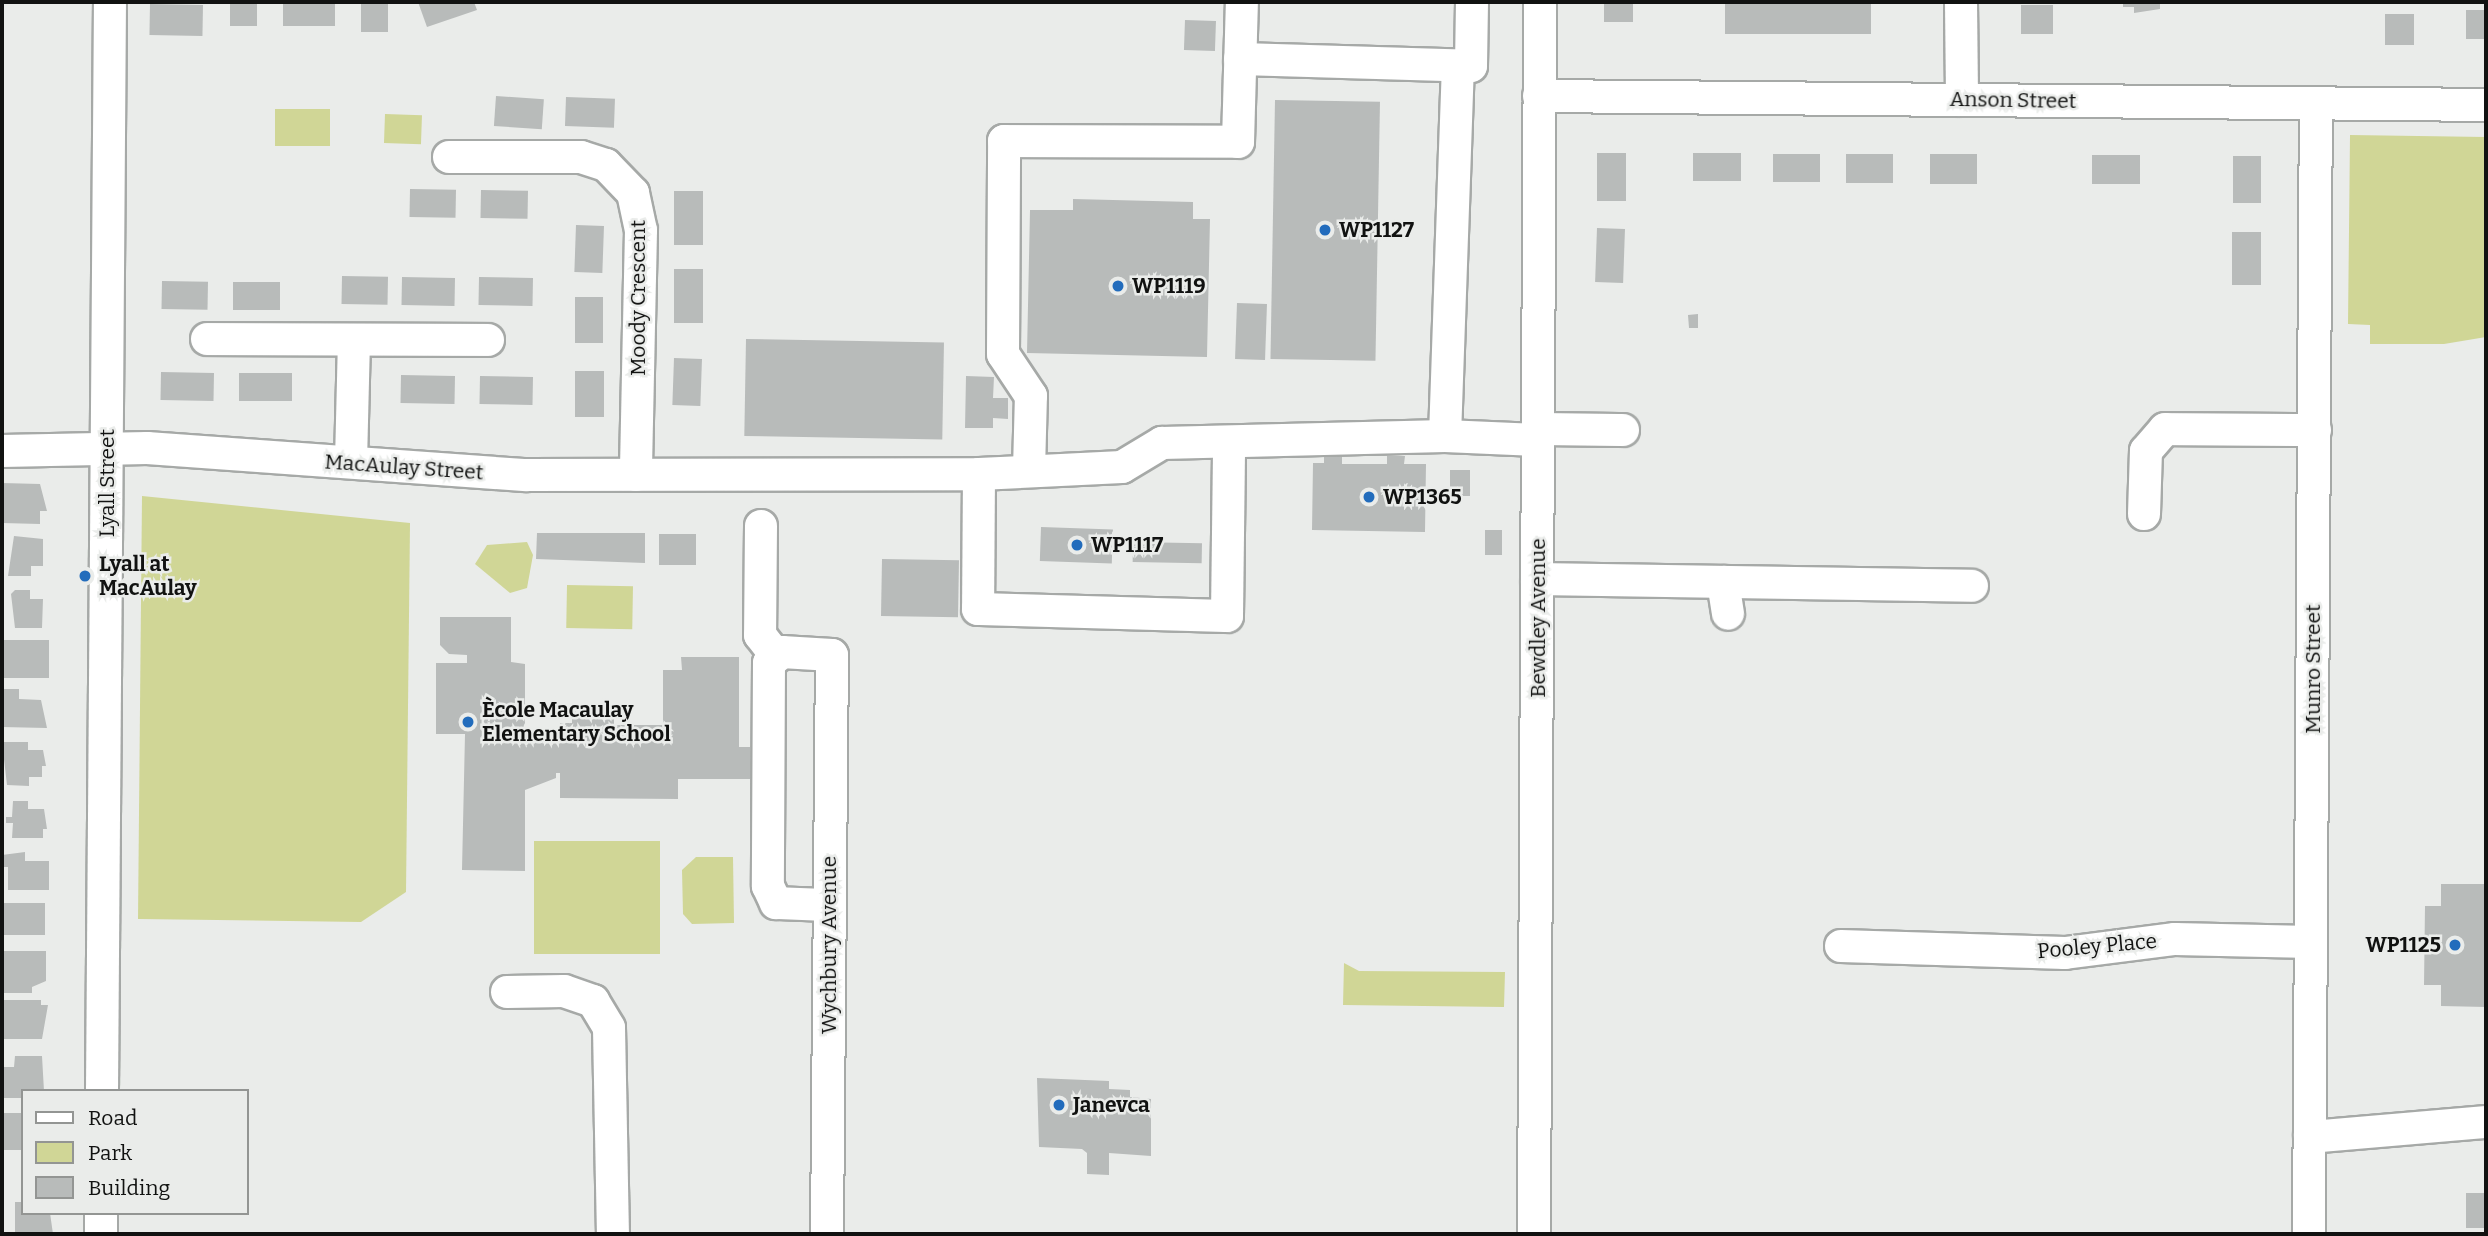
<!DOCTYPE html>
<meta charset="utf-8">
<style>
body{margin:0}
#map{position:relative;width:2488px;height:1236px;overflow:hidden;background:#eaecea;font-family:Bitter,serif}
div>[style]{position:absolute}
.green>*{inset:0;background:#d0d696;transform-origin:0 0}
.building>*{inset:0;background:#b8bbba;transform-origin:0 0}
.roads{filter:drop-shadow(2px 0 #a6a9a7) drop-shadow(-2px 0 #a6a9a7) drop-shadow(0 2px #a6a9a7) drop-shadow(0 -2px #a6a9a7)}
.minor>*{height:32px;margin:-16px;padding:0 16px;transform-origin:16px;border-radius:16px;background:#fff}
.dots>*{width:19px;height:19px;translate:-50% -50%;box-sizing:border-box;border:4px solid #eaecea;border-radius:50%}
span{translate:-50% -50%;white-space:nowrap;text-align:center;line-height:1.15;-webkit-text-stroke:5px #eaecea;paint-order:stroke}
.street-label{font-size:21px;color:#111211}
.poi-label{font-size:21px;color:#111211;font-weight:700}
.left{translate:0 -50%;text-align:left}
.right{translate:-100% -50%;text-align:right}
.frame{position:absolute;inset:0;border:4px solid #111211;pointer-events:none}
.legend{position:absolute;left:21px;top:1089px;width:228px;height:126px;box-sizing:border-box;background:#eaecea;border:2px solid #939593;margin:0;padding:9px 12px;list-style:none;font-size:21px;color:#111211}
.legend li{display:flex;align-items:center;gap:14px;height:35px}
.legend b{width:35px;border:2px solid #939593}
</style>
<div id="map">
<div class="green">
<div style="left:275px;top:109px;width:55px;height:37px"></div>
<div style="left:385px;top:114px;width:37px;height:29px;rotate:2deg"></div>
<div style="clip-path:polygon(2350px 135px,2486px 137px,2486px 337px,2444px 344px,2370px 344px,2370px 325px,2348px 324px)"></div>
<div style="clip-path:polygon(142px 496px,410px 523px,406px 892px,361px 922px,138px 919px)"></div>
<div style="clip-path:polygon(527px 542px,533px 555px,527px 588px,510px 593px,475px 564px,487px 545px)"></div>
<div style="left:567px;top:585px;width:66px;height:43px;rotate:1deg"></div>
<div style="left:534px;top:841px;width:126px;height:113px"></div>
<div style="clip-path:polygon(696px 857px,733px 857px,734px 923px,692px 924px,683px 914px,682px 870px)"></div>
<div style="clip-path:polygon(1344px 963px,1359px 971px,1505px 972px,1504px 1007px,1343px 1005px)"></div>
</div>
<div class="building">
<div style="left:230px;top:2px;width:27px;height:24px"></div>
<div style="left:283px;top:2px;width:52px;height:24px"></div>
<div style="left:361px;top:2px;width:27px;height:30px"></div>
<div style="clip-path:polygon(418px 2px,474px 2px,477px 10px,427px 27px)"></div>
<div style="left:1604px;top:2px;width:29px;height:20px"></div>
<div style="clip-path:polygon(2123px 2px,2160px 2px,2160px 9px,2134px 13px,2134px 7px,2123px 7px)"></div>
<div style="left:150px;top:4px;width:53px;height:31px;rotate:1deg"></div>
<div style="left:1725px;top:4px;width:146px;height:30px"></div>
<div style="left:2021px;top:5px;width:32px;height:29px"></div>
<div style="left:2466px;top:10px;width:20px;height:29px"></div>
<div style="left:2385px;top:14px;width:29px;height:31px"></div>
<div style="left:1185px;top:20px;width:31px;height:30px;rotate:2deg"></div>
<div style="left:496px;top:96px;width:48px;height:30px;rotate:4deg"></div>
<div style="left:566px;top:97px;width:49px;height:29px;rotate:2deg"></div>
<div style="left:1275px;top:100px;width:105px;height:259px;rotate:1deg"></div>
<div style="left:1597px;top:153px;width:29px;height:48px"></div>
<div style="left:1693px;top:153px;width:48px;height:28px"></div>
<div style="left:1773px;top:154px;width:47px;height:28px"></div>
<div style="left:1846px;top:154px;width:47px;height:29px"></div>
<div style="left:1930px;top:154px;width:47px;height:30px"></div>
<div style="left:2140px;top:155px;width:29px;height:48px;rotate:90deg"></div>
<div style="left:2233px;top:156px;width:28px;height:47px"></div>
<div style="left:410px;top:189px;width:46px;height:28px;rotate:1deg"></div>
<div style="left:481px;top:190px;width:47px;height:28px;rotate:1deg"></div>
<div style="left:674px;top:191px;width:29px;height:54px"></div>
<div style="clip-path:polygon(1073px 199px,1193px 202px,1193px 219px,1210px 219px,1207px 357px,1027px 353px,1030px 210px,1073px 210px)"></div>
<div style="left:576px;top:225px;width:28px;height:47px;rotate:2deg"></div>
<div style="left:1597px;top:228px;width:28px;height:54px;rotate:2deg"></div>
<div style="left:2232px;top:232px;width:29px;height:53px"></div>
<div style="left:674px;top:269px;width:29px;height:54px"></div>
<div style="left:342px;top:276px;width:46px;height:28px;rotate:1deg"></div>
<div style="left:402px;top:277px;width:53px;height:28px;rotate:1deg"></div>
<div style="left:479px;top:277px;width:54px;height:28px;rotate:1deg"></div>
<div style="left:162px;top:281px;width:46px;height:28px;rotate:1deg"></div>
<div style="left:233px;top:282px;width:47px;height:28px"></div>
<div style="left:575px;top:297px;width:28px;height:46px"></div>
<div style="left:1237px;top:303px;width:30px;height:56px;rotate:2deg"></div>
<div style="clip-path:polygon(1698px 314px,1698px 328px,1689px 328px,1688px 315px)"></div>
<div style="left:746px;top:339px;width:198px;height:97px;rotate:1deg"></div>
<div style="left:674px;top:358px;width:28px;height:47px;rotate:2deg"></div>
<div style="left:575px;top:371px;width:29px;height:46px"></div>
<div style="left:161px;top:372px;width:53px;height:28px;rotate:1deg"></div>
<div style="left:239px;top:373px;width:53px;height:28px"></div>
<div style="left:401px;top:375px;width:54px;height:28px;rotate:1deg"></div>
<div style="left:480px;top:376px;width:53px;height:28px;rotate:1deg"></div>
<div style="clip-path:polygon(966px 376px,994px 377px,993px 398px,1008px 398px,1008px 419px,993px 418px,993px 428px,965px 428px)"></div>
<div style="clip-path:polygon(1324px 454px,1342px 455px,1342px 464px,1387px 464px,1387px 456px,1405px 456px,1404px 464px,1426px 464px,1425px 532px,1312px 530px,1313px 463px,1324px 463px)"></div>
<div style="left:1450px;top:470px;width:20px;height:26px"></div>
<div style="clip-path:polygon(2px 483px,40px 484px,47px 511px,40px 511px,40px 524px,2px 523px)"></div>
<div style="left:1041px;top:527px;width:72px;height:34px;rotate:2deg"></div>
<div style="left:1485px;top:530px;width:17px;height:25px"></div>
<div style="clip-path:polygon(537px 533px,645px 533px,645px 563px,536px 559px)"></div>
<div style="left:659px;top:534px;width:37px;height:31px"></div>
<div style="clip-path:polygon(14px 536px,43px 539px,43px 566px,31px 566px,31px 576px,8px 576px)"></div>
<div style="left:1133px;top:542px;width:69px;height:20px;rotate:1deg"></div>
<div style="left:882px;top:559px;width:77px;height:57px;rotate:1deg"></div>
<div style="clip-path:polygon(15px 590px,30px 590px,30px 599px,43px 599px,42px 628px,15px 628px,11px 594px)"></div>
<div style="clip-path:polygon(440px 617px,511px 617px,511px 662px,525px 664px,525px 731px,560px 732px,560px 723px,572px 723px,572px 710px,614px 710px,614px 725px,663px 725px,663px 670px,682px 670px,681px 657px,739px 657px,739px 747px,750px 747px,750px 779px,678px 779px,678px 799px,560px 798px,560px 773px,556px 773px,556px 778px,525px 790px,525px 871px,462px 870px,465px 734px,436px 734px,436px 663px,467px 663px,467px 655px,449px 654px,440px 645px)"></div>
<div style="left:2px;top:640px;width:47px;height:38px"></div>
<div style="clip-path:polygon(2px 689px,19px 689px,19px 699px,41px 700px,47px 728px,2px 727px)"></div>
<div style="clip-path:polygon(2px 742px,28px 742px,28px 750px,43px 750px,46px 766px,42px 766px,42px 777px,29px 777px,29px 786px,7px 785px)"></div>
<div style="clip-path:polygon(13px 801px,28px 801px,28px 809px,44px 809px,47px 829px,43px 829px,43px 838px,12px 838px,13px 823px,6px 823px,6px 817px,12px 817px)"></div>
<div style="clip-path:polygon(25px 852px,25px 861px,49px 861px,49px 890px,8px 890px,8px 867px,2px 867px,2px 855px)"></div>
<div style="clip-path:polygon(2441px 884px,2486px 884px,2486px 1007px,2441px 1006px,2441px 985px,2424px 985px,2425px 906px,2441px 906px)"></div>
<div style="left:2px;top:903px;width:43px;height:32px"></div>
<div style="clip-path:polygon(2px 951px,46px 951px,46px 981px,32px 987px,32px 993px,2px 993px)"></div>
<div style="clip-path:polygon(2px 1000px,41px 1000px,41px 1005px,48px 1005px,42px 1039px,2px 1039px)"></div>
<div style="clip-path:polygon(15px 1056px,42px 1056px,44px 1091px,23px 1091px,23px 1098px,2px 1098px,2px 1067px,14px 1067px)"></div>
<div style="clip-path:polygon(1037px 1078px,1109px 1081px,1109px 1089px,1130px 1090px,1130px 1097px,1151px 1099px,1151px 1156px,1109px 1153px,1109px 1175px,1087px 1174px,1087px 1153px,1082px 1149px,1039px 1147px)"></div>
<div style="left:2px;top:1113px;width:21px;height:37px"></div>
<div style="left:2466px;top:1193px;width:20px;height:35px"></div>
<div style="clip-path:polygon(15px 1202px,23px 1202px,23px 1213px,50px 1213px,53px 1234px,15px 1234px)"></div>
</div>
<div class="roads">
<div class="minor">
<div style="left:1961px;top:2px;width:98px;rotate:89.4deg"></div>
<div style="left:1240px;top:59px;width:231px;rotate:1.7deg"></div>
<div style="left:1471px;top:66px;width:64px;rotate:-89.1deg"></div>
<div style="left:1539px;top:96px;width:947px;rotate:0.54deg"></div>
<div style="left:449px;top:157px;width:132px"></div>
<div style="left:581px;top:157px;width:26px;rotate:18deg"></div>
<div style="left:606px;top:165px;width:39px;rotate:46deg"></div>
<div style="left:633px;top:193px;width:38px;rotate:78deg"></div>
<div style="left:641px;top:230px;width:245px;rotate:91.2deg"></div>
<div style="left:207px;top:339px;width:281px;rotate:0.2deg"></div>
<div style="left:1537px;top:429px;width:86px;rotate:0.7deg"></div>
<div style="left:1445px;top:436px;width:370px;rotate:-88deg"></div>
<div style="left:2px;top:451px;width:145px;rotate:-1.2deg"></div>
<div style="left:147px;top:448px;width:381px;rotate:4.1deg"></div>
<div style="left:527px;top:475px;width:452px;rotate:-0.1deg"></div>
<div style="left:979px;top:474px;width:143px;rotate:-2.8deg"></div>
<div style="left:1122px;top:467px;width:47px;rotate:-31deg"></div>
<div style="left:1162px;top:443px;width:283px;rotate:-1.4deg"></div>
<div style="left:1445px;top:436px;width:92px;rotate:2.5deg"></div>
<div style="left:351px;top:462px;width:121px;rotate:-88.6deg"></div>
<div style="left:1029px;top:470px;width:74px;rotate:-88.5deg"></div>
<div style="left:1031px;top:396px;width:50px;rotate:-123.7deg"></div>
<div style="left:1003px;top:354px;width:213px;rotate:-89.7deg"></div>
<div style="left:1004px;top:141px;width:234px;rotate:0.2deg"></div>
<div style="left:1238px;top:142px;width:140px;rotate:-88.4deg"></div>
<div style="left:979px;top:474px;width:135px;rotate:90.4deg"></div>
<div style="left:978px;top:609px;width:249px;rotate:1.6deg"></div>
<div style="left:1227px;top:616px;width:173px;rotate:-89.3deg"></div>
<div style="left:2144px;top:514px;width:63px;rotate:-88.2deg"></div>
<div style="left:2146px;top:451px;width:29px;rotate:-49deg"></div>
<div style="left:2165px;top:429px;width:150px;rotate:0.4deg"></div>
<div style="left:761px;top:526px;width:109px;rotate:90.5deg"></div>
<div style="left:760px;top:635px;width:24px;rotate:52deg"></div>
<div style="left:1537px;top:579px;width:435px;rotate:0.9deg"></div>
<div style="left:1723px;top:582px;width:32px;rotate:81deg"></div>
<div style="left:1841px;top:946px;width:224px;rotate:1.8deg"></div>
<div style="left:2065px;top:953px;width:111px;rotate:-7.3deg"></div>
<div style="left:2175px;top:939px;width:136px;rotate:1.3deg"></div>
<div style="left:507px;top:992px;width:57px;rotate:-1deg"></div>
<div style="left:564px;top:991px;width:31px;rotate:19deg"></div>
<div style="left:593px;top:1001px;width:31px;rotate:59deg"></div>
<div style="left:609px;top:1028px;width:206px;rotate:88.9deg"></div>
<div style="left:102px;top:1091px;width:1089px;rotate:-89.58deg"></div>
<div style="left:2310px;top:1137px;width:177px;rotate:-4.9deg"></div>
<div style="left:101px;top:1234px;width:21px;rotate:-90deg"></div>
<div style="left:827px;top:1234px;width:579px;rotate:-89.51deg"></div>
<div style="left:832px;top:655px;width:50px;rotate:-176.6deg"></div>
<div style="left:782px;top:652px;width:17px;rotate:140deg"></div>
<div style="left:769px;top:663px;width:223px;rotate:90.3deg"></div>
<div style="left:768px;top:886px;width:19px;rotate:65deg"></div>
<div style="left:776px;top:903px;width:53px;rotate:2.2deg"></div>
<div style="left:1534px;top:1234px;width:1232px;rotate:-89.72deg"></div>
<div style="left:2309px;top:1234px;width:1131px;rotate:-89.65deg"></div>
</div>
</div>
<div class="dots">
<div style="left:1325px;top:230px;background:#226cbc"></div>
<div style="left:1118px;top:286px;background:#226cbc"></div>
<div style="left:1369px;top:497px;background:#226cbc"></div>
<div style="left:1077px;top:545px;background:#226cbc"></div>
<div style="left:85px;top:576px;background:#226cbc"></div>
<div style="left:468px;top:722px;background:#226cbc"></div>
<div style="left:2455px;top:945px;background:#226cbc"></div>
<div style="left:1059px;top:1105px;background:#226cbc"></div>
</div>
<div class="street-label">
<span style="left:2013px;top:100px;rotate:1deg">Anson Street</span>
<span style="left:638px;top:298px;rotate:-90deg">Moody Crescent</span>
<span style="left:404px;top:467px;rotate:4deg">MacAulay Street</span>
<span style="left:107px;top:483px;rotate:-90deg">Lyall Street</span>
<span style="left:1538px;top:618px;rotate:-90deg">Bewdley Avenue</span>
<span style="left:2313px;top:669px;rotate:-90deg">Munro Street</span>
<span style="left:829px;top:945px;rotate:-90deg">Wychbury Avenue</span>
<span style="left:2097px;top:946px;rotate:-5deg">Pooley Place</span>
</div>
<div class="poi-label">
<span class="left" style="left:1339px;top:230px">WP1127</span>
<span class="left" style="left:1132px;top:286px">WP1119</span>
<span class="left" style="left:1383px;top:497px">WP1365</span>
<span class="left" style="left:1091px;top:545px">WP1117</span>
<span class="left" style="left:99px;top:576px">Lyall at<br>MacAulay</span>
<span class="left" style="left:482px;top:722px">Ècole Macaulay<br>Elementary School</span>
<span class="right" style="left:2441px;top:945px">WP1125</span>
<span class="left" style="left:1073px;top:1105px">Janevca</span>
</div>
<div class="frame"></div>
<ul class="legend">
<li><b style="height:9px;background:#fff"></b>Road</li>
<li><b style="height:19px;background:#d0d696"></b>Park</li>
<li><b style="height:19px;background:#b8bbba"></b>Building</li>
</ul>
</div>
